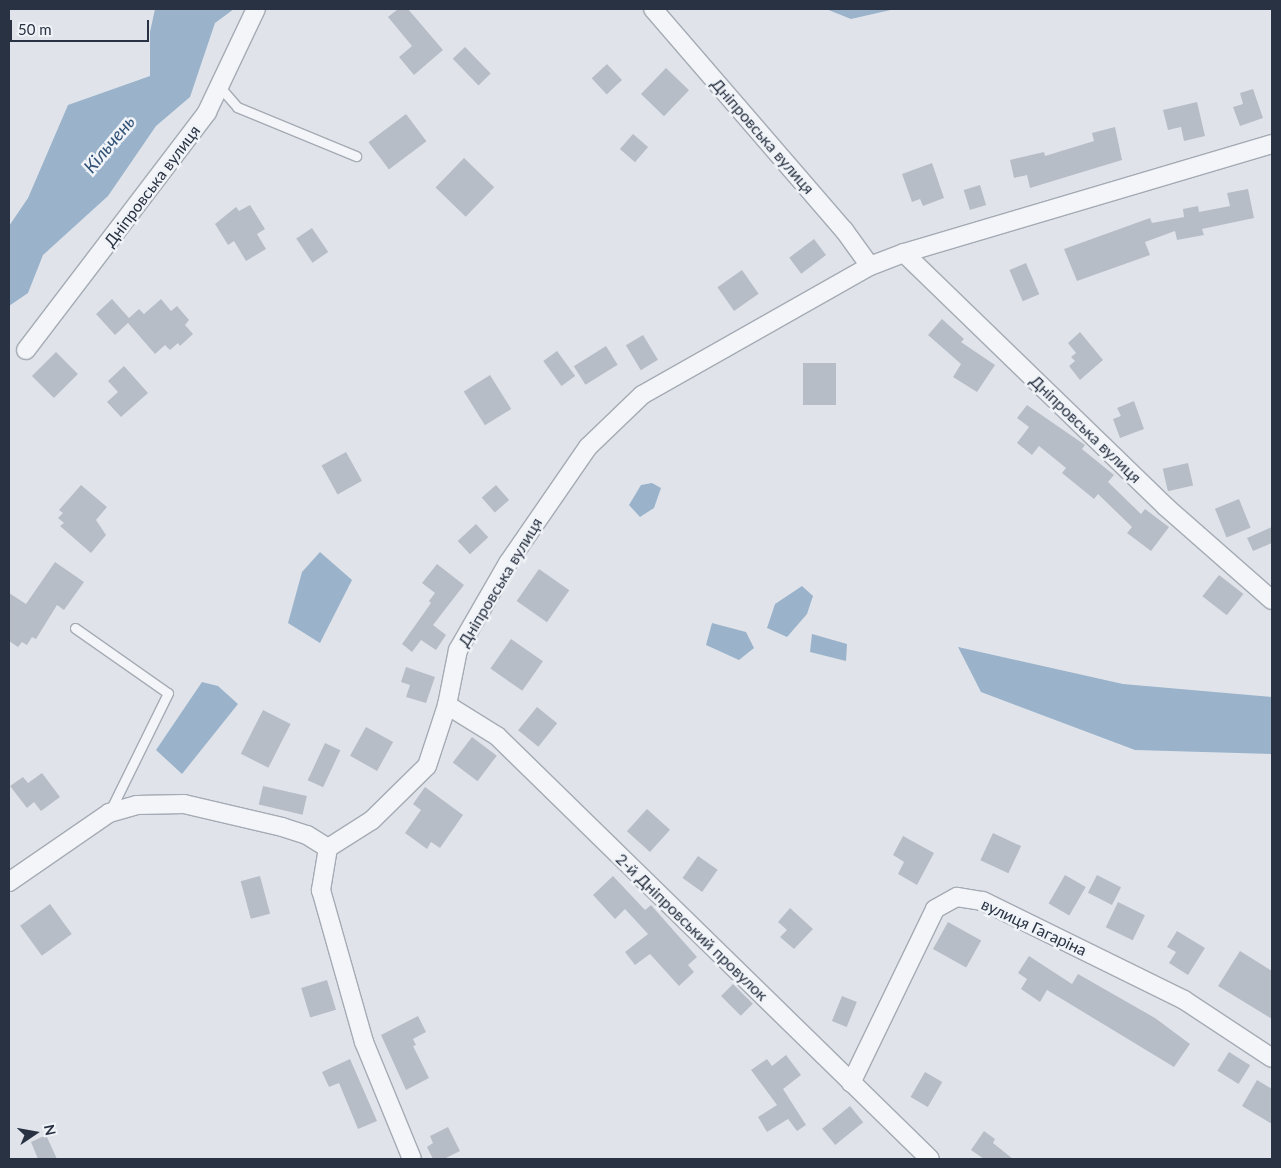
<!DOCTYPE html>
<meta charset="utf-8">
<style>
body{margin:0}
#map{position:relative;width:1281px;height:1168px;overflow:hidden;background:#e0e4ea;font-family:Lato,sans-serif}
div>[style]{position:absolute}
.water>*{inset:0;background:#9ab3cb}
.building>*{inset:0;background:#b7bdc7;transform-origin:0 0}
.roads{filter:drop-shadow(1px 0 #a5abb4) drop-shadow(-1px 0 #a5abb4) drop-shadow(0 1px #a5abb4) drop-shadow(0 -1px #a5abb4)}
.lane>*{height:9px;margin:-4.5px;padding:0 4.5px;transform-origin:4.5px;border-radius:4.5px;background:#f3f5f8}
.street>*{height:18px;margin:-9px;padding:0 9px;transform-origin:9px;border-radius:9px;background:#f3f5f8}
span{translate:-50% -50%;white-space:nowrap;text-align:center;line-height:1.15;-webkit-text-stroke:5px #f0f3f7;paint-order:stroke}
.street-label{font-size:16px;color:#283242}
.water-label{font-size:18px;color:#315277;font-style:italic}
.frame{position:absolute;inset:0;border:10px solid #283242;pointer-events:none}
.north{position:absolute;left:10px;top:1108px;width:50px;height:50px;-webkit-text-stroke:4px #f0f3f7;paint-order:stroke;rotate:78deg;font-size:14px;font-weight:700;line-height:20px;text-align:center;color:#283242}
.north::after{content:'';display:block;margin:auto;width:18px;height:22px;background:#283242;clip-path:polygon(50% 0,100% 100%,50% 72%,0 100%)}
.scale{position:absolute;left:10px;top:20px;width:139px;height:22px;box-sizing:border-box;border:2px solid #283242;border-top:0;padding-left:6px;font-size:15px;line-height:18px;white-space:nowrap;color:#283242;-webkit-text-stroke:4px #f0f3f7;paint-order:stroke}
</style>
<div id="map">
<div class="water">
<div style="clip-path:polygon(155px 9px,234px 9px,215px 23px,190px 97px,156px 126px,108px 196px,43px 255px,28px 293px,9px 306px,9px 226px,28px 198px,68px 105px,150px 76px,150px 32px)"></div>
<div style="clip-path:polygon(826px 9px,895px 9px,851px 19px)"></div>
<div style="clip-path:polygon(652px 483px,661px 488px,654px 508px,640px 517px,629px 505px,641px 485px)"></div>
<div style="clip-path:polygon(320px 552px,352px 580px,320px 643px,288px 623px,302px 572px)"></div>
<div style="clip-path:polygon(802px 586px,813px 596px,807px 614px,787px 637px,767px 628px,775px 604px)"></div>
<div style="clip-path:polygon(712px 623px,746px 632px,754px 648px,739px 660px,706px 645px)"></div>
<div style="clip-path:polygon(812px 634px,847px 644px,846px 661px,810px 652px)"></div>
<div style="clip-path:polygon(958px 647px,1123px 684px,1272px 697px,1272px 754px,1135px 750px,981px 692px)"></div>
<div style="clip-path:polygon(202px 682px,218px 686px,238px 704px,182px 774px,156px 750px)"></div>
</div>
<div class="building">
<div style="clip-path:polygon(398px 9px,408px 9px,443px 50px,414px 75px,399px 57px,412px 46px,388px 17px)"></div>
<div style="left:465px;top:47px;width:37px;height:17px;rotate:46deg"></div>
<div style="left:607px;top:64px;width:22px;height:21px;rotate:47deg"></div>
<div style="left:666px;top:68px;width:32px;height:36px;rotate:44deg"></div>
<div style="clip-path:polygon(1253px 89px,1263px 118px,1240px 126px,1233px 107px,1243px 104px,1240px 93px)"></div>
<div style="clip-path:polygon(1197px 102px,1205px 136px,1184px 141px,1181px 127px,1168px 130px,1163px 110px)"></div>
<div style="left:406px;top:114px;width:34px;height:47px;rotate:53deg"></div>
<div style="clip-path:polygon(1115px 127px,1122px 160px,1030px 188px,1027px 175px,1014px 178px,1010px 160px,1044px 152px,1045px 156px,1094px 141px,1092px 133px)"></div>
<div style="left:633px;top:134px;width:20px;height:20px;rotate:41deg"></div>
<div style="left:464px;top:158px;width:42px;height:41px;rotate:44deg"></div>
<div style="clip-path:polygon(932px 163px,944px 198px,923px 206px,920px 199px,912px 202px,902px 174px)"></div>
<div style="left:980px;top:185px;width:21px;height:17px;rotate:73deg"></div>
<div style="clip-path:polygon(1248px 189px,1254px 218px,1202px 229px,1204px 235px,1177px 240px,1175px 231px,1145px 242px,1150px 255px,1077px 281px,1064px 249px,1150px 218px,1152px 223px,1184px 217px,1183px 209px,1198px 206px,1199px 212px,1230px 206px,1227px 193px)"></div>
<div style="clip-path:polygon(250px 205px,265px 229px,257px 234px,266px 249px,246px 261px,234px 241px,228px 245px,215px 224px,236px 207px,239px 211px)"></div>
<div style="left:312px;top:228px;width:29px;height:19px;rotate:56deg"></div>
<div style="left:814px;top:239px;width:20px;height:31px;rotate:53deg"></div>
<div style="left:1026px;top:263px;width:34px;height:18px;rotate:67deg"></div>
<div style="left:742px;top:270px;width:29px;height:30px;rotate:55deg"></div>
<div style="clip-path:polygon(112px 299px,129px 318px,139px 309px,144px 314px,161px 299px,171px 311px,177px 306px,189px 320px,185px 325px,193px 334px,180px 346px,178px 343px,170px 350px,165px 345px,155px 354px,128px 323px,115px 335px,96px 314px)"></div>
<div style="clip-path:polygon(942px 319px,964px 339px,961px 342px,995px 365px,977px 392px,953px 377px,961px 364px,928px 335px)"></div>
<div style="clip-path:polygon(1080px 332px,1103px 360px,1080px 380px,1069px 366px,1075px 361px,1071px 357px,1076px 353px,1068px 343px)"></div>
<div style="left:643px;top:335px;width:29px;height:20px;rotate:59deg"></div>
<div style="left:606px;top:346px;width:22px;height:38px;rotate:58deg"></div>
<div style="left:557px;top:351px;width:31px;height:17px;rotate:54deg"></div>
<div style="left:56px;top:352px;width:31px;height:34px;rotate:45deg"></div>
<div style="left:803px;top:363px;width:33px;height:42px"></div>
<div style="clip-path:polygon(124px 366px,148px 393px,121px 417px,107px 402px,118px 392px,108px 381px)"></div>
<div style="left:490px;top:375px;width:40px;height:31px;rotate:58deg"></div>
<div style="clip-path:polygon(1134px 401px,1144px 429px,1120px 438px,1113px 419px,1121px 416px,1117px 408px)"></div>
<div style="clip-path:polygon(1027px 405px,1085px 445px,1082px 449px,1114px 475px,1108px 482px,1141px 514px,1145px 509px,1169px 527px,1151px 551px,1127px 533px,1132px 527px,1098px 494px,1094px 499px,1062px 473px,1066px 468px,1039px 446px,1032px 455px,1017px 443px,1029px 427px,1017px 418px)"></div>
<div style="left:346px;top:452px;width:33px;height:28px;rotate:61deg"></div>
<div style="left:1188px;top:463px;width:23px;height:26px;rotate:77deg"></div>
<div style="clip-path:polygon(81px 485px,107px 507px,96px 520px,106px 535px,91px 553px,60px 526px,64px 523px,58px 518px,63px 513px,59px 510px)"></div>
<div style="left:496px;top:485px;width:20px;height:19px;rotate:49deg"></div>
<div style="left:1239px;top:499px;width:31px;height:26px;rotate:68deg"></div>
<div style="left:476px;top:524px;width:18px;height:25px;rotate:47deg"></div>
<div style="clip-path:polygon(1272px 527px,1272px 543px,1253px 551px,1247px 538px)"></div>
<div style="clip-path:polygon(55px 562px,84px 582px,64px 610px,57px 605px,36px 639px,32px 637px,27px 645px,22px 642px,18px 647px,9px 641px,9px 593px,26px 604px)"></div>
<div style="clip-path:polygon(437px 564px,464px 585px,433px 625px,446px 635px,436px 650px,421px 640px,412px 652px,402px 644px,431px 603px,429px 601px,435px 593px,422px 583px)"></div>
<div style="left:539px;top:569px;width:37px;height:39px;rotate:35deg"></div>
<div style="left:1219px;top:575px;width:31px;height:27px;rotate:38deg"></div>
<div style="left:511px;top:639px;width:39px;height:36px;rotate:35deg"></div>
<div style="clip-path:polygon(406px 667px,435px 677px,426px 703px,406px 697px,410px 685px,401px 682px)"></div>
<div style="left:537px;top:707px;width:26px;height:30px;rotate:39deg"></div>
<div style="left:263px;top:710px;width:31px;height:49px;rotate:27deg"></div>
<div style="left:366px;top:727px;width:31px;height:33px;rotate:29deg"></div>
<div style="left:472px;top:737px;width:31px;height:32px;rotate:37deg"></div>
<div style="left:325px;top:743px;width:17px;height:41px;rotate:25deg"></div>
<div style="clip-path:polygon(42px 773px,60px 797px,41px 811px,34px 802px,27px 808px,10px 786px,23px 777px,28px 783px)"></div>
<div style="left:263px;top:786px;width:45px;height:19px;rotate:13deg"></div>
<div style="clip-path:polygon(425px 787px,463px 815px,440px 848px,431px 842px,427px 849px,405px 833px,421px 810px,413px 804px)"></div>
<div style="left:647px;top:809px;width:31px;height:30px;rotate:42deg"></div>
<div style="left:993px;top:833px;width:31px;height:30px;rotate:25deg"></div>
<div style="clip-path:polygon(903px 836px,934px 853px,917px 885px,898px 874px,904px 862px,893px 855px)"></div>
<div style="left:698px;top:856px;width:24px;height:27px;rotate:35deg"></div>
<div style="left:1065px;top:875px;width:24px;height:33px;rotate:30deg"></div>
<div style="left:1097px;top:875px;width:27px;height:20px;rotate:27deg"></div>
<div style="left:260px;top:876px;width:39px;height:20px;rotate:75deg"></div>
<div style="clip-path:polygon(613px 876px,645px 910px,651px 905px,697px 957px,688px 965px,694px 972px,679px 986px,650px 954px,635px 965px,625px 952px,648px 934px,625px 909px,615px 919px,593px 895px)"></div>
<div style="left:1118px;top:902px;width:30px;height:28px;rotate:26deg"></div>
<div style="left:50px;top:904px;width:37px;height:37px;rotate:54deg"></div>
<div style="clip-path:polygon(790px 908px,813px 929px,794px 949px,780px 937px,787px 930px,778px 922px)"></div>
<div style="left:948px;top:922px;width:38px;height:31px;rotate:29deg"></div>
<div style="clip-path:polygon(1177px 931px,1205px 948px,1188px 975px,1169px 963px,1176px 952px,1167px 947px)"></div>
<div style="clip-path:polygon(1240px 951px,1272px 971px,1272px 1019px,1218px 986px)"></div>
<div style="clip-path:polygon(1029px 956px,1072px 984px,1078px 974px,1155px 1018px,1190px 1044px,1174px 1067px,1047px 990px,1040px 1002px,1021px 989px,1027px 979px,1018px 973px)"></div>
<div style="left:327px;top:980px;width:31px;height:27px;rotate:73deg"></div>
<div style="left:733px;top:984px;width:28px;height:17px;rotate:45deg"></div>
<div style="left:842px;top:996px;width:16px;height:27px;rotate:22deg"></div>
<div style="clip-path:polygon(418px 1016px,426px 1032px,413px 1039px,416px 1045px,413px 1046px,429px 1078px,406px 1090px,381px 1035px)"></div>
<div style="left:1229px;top:1052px;width:25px;height:22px;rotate:32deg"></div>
<div style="clip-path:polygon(786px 1055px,801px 1075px,783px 1089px,806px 1125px,797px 1131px,788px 1119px,767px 1132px,758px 1117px,777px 1105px,751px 1070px,767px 1059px,772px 1066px)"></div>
<div style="clip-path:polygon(350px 1059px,377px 1121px,358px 1129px,339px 1083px,329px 1087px,322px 1072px)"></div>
<div style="left:925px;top:1072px;width:20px;height:29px;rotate:30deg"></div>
<div style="clip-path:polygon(1257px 1080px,1272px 1089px,1272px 1124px,1242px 1106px)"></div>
<div style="left:850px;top:1106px;width:21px;height:36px;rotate:51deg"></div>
<div style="clip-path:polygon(448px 1127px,460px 1151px,444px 1159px,433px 1159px,427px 1147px,433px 1143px,430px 1136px)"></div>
<div style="clip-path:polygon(984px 1131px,995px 1139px,993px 1143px,1013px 1159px,984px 1159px,971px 1150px)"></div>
<div style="clip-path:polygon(46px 1135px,57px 1159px,38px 1159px,31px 1142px)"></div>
</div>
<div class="roads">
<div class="lane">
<div style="left:219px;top:86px;width:28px;rotate:49deg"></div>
<div style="left:237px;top:107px;width:129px;rotate:22.4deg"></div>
<div style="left:75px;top:628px;width:113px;rotate:35deg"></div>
<div style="left:168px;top:693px;width:134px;rotate:116.2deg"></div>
</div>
<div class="street">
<div style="left:653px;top:9px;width:292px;rotate:49.2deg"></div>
<div style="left:844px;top:230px;width:44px;rotate:54.2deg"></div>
<div style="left:904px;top:253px;width:365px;rotate:44.1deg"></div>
<div style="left:1166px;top:507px;width:141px;rotate:41.3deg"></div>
<div style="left:26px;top:350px;width:299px;rotate:-52.7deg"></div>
<div style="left:207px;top:112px;width:114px;rotate:-64.6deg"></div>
<div style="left:447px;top:705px;width:59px;rotate:31.8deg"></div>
<div style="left:497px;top:736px;width:605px;rotate:44.33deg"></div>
<div style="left:328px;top:848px;width:52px;rotate:-32.5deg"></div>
<div style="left:372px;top:820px;width:77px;rotate:-44.5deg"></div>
<div style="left:427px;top:766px;width:64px;rotate:-71.8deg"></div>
<div style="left:447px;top:705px;width:56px;rotate:-78.7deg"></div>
<div style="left:458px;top:650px;width:100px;rotate:-60.1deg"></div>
<div style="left:508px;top:563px;width:141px;rotate:-55.4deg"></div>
<div style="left:588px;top:447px;width:75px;rotate:-43.9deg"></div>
<div style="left:642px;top:395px;width:262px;rotate:-29.5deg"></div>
<div style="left:870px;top:266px;width:36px;rotate:-21deg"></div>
<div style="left:904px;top:253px;width:384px;rotate:-16.5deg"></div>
<div style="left:328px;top:848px;width:43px;rotate:99.5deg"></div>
<div style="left:321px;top:890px;width:158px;rotate:74.2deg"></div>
<div style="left:364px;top:1042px;width:126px;rotate:67.7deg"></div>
<div style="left:9px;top:882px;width:121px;rotate:-34.6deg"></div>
<div style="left:109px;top:813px;width:29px;rotate:-16deg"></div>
<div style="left:137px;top:805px;width:47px;rotate:-1.2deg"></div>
<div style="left:184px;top:804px;width:101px;rotate:13.2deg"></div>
<div style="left:282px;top:827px;width:26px;rotate:18deg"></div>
<div style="left:307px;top:835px;width:25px;rotate:32deg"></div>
<div style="left:851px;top:1083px;width:193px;rotate:-64.2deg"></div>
<div style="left:935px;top:909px;width:25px;rotate:-29deg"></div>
<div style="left:957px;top:897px;width:26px;rotate:9deg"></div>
<div style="left:983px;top:901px;width:224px;rotate:26.2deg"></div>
<div style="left:1184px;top:1000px;width:105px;rotate:33.4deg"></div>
</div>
</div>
<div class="street-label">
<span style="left:763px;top:136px;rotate:49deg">Дніпровська вулиця</span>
<span style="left:152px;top:186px;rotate:-53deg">Дніпровська вулиця</span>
<span style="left:1086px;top:429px;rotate:44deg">Дніпровська вулиця</span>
<span style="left:500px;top:582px;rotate:-59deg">Дніпровська вулиця</span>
<span style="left:692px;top:927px;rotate:44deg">2-й Дніпровський провулок</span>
<span style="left:1034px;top:927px;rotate:25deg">вулиця Гагаріна</span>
</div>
<div class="water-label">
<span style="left:109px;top:144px;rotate:-50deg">Кільчень</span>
</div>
<div class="frame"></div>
<div class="north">N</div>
<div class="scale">50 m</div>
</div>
